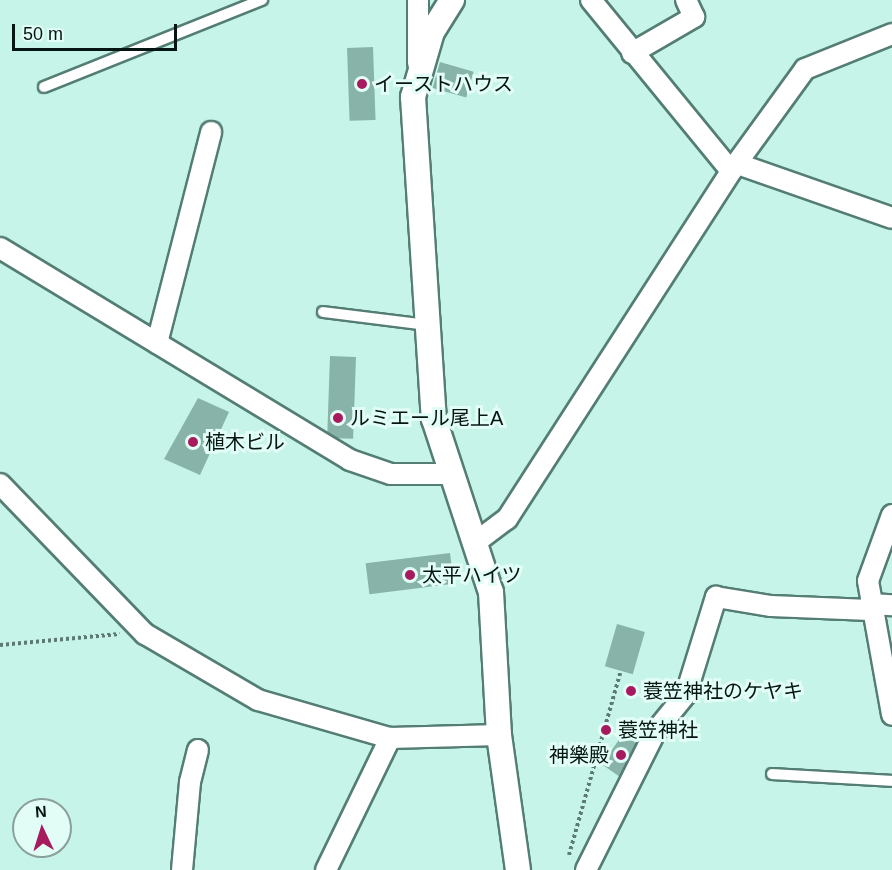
<!DOCTYPE html>
<meta charset="utf-8">
<style>
body{margin:0}
#map{position:relative;width:892px;height:870px;overflow:hidden;background:#c7f4e9;font-family:Helvetica,"Noto Sans JP",sans-serif}
div>[style]{position:absolute}
.building>*{inset:0;background:#88b3a9;transform-origin:0 0}
.path>*{height:4px;margin-top:-2px;transform-origin:0;background:repeating-linear-gradient(90deg,#5d7a72 0 3px,transparent 0 6px)}
.roads{filter:drop-shadow(2px 0 #547d74) drop-shadow(-2px 0 #547d74) drop-shadow(0 2px #547d74) drop-shadow(0 -2px #547d74)}
.service>*{height:10px;margin:-5px;padding:0 5px;transform-origin:5px;border-radius:5px;background:#fff}
.minor>*{height:20px;margin:-10px;padding:0 10px;transform-origin:10px;border-radius:10px;background:#fff}
.tertiary>*{height:24px;margin:-12px;padding:0 12px;transform-origin:12px;border-radius:12px;background:#fff}
.dots>*{width:16px;height:16px;translate:-50% -50%;box-sizing:border-box;border:3px solid #e2fdf6;border-radius:50%}
span{translate:-50% -50%;white-space:nowrap;text-align:center;line-height:1.15;-webkit-text-stroke:6px #e2fdf6;paint-order:stroke}
.poi-label{font-size:20px;color:#051511}
.left{translate:0 -50%;text-align:left}
.right{translate:-100% -50%;text-align:right}
.north{position:absolute;left:12px;top:798px;width:60px;height:60px;box-sizing:border-box;background:#e2fdf6;border:2px solid #8aa09a;border-radius:50%;rotate:356deg;font-size:16px;font-weight:700;line-height:24px;text-align:center;color:#051511}
.north::after{content:'';display:block;margin:auto;width:21px;height:27px;background:#a71b5e;clip-path:polygon(50% 0,100% 100%,50% 72%,0 100%)}
.scale{position:absolute;left:12px;top:24px;width:165px;height:27px;box-sizing:border-box;border:3px solid #051511;border-top:0;padding-left:8px;font-size:18px;line-height:21px;white-space:nowrap;color:#051511;-webkit-text-stroke:4px #e2fdf6;paint-order:stroke}
</style>
<div id="map">
<div class="building">
<div style="left:373px;top:47px;width:73px;height:26px;rotate:88deg"></div>
<div style="left:440px;top:62px;width:35px;height:27px;rotate:16deg"></div>
<div style="left:330px;top:356px;width:26px;height:82px;rotate:2deg"></div>
<div style="clip-path:polygon(198px 398px,229px 412px,200px 475px,164px 459px)"></div>
<div style="left:450px;top:553px;width:31px;height:85px;rotate:83deg"></div>
<div style="left:617px;top:624px;width:29px;height:44px;rotate:16deg"></div>
<div style="left:623px;top:734px;width:21px;height:37px;rotate:35deg"></div>
</div>
<div class="path">
<div style="left:0;top:645px;width:120px;rotate:-5.3deg"></div>
<div style="left:569px;top:855px;width:189px;rotate:-74.3deg"></div>
</div>
<div class="roads">
<div class="service">
<div style="left:44px;top:87px;width:235px;rotate:-21.8deg"></div>
<div style="left:323px;top:312px;width:106px;rotate:7.1deg"></div>
<div style="left:772px;top:774px;width:120px;rotate:3.3deg"></div>
</div>
<div class="minor">
<div style="left:418px;top:0;width:63px;rotate:90deg"></div>
<div style="left:591px;top:0;width:221px;rotate:50.7deg"></div>
<div style="left:632px;top:53px;width:72px;rotate:-30.1deg"></div>
<div style="left:694px;top:17px;width:19px;rotate:-115deg"></div>
<div style="left:738px;top:164px;width:163px;rotate:19.3deg"></div>
<div style="left:0;top:248px;width:409px;rotate:31.2deg"></div>
<div style="left:350px;top:460px;width:43px;rotate:18.9deg"></div>
<div style="left:391px;top:474px;width:59px"></div>
<div style="left:157px;top:343px;width:218px;rotate:-75.6deg"></div>
<div style="left:0;top:484px;width:209px;rotate:46deg"></div>
<div style="left:145px;top:634px;width:131px;rotate:30.3deg"></div>
<div style="left:258px;top:700px;width:137px;rotate:16.1deg"></div>
<div style="left:390px;top:738px;width:109px;rotate:-1.6deg"></div>
<div style="left:892px;top:515px;width:70px;rotate:110deg"></div>
<div style="left:868px;top:581px;width:136px;rotate:79.8deg"></div>
<div style="left:476px;top:542px;width:39px;rotate:-37deg"></div>
<div style="left:507px;top:519px;width:414px;rotate:-57.2deg"></div>
<div style="left:731px;top:171px;width:126px;rotate:-54deg"></div>
<div style="left:805px;top:69px;width:94px;rotate:-21.9deg"></div>
<div style="left:870px;top:604px;width:22px;rotate:3deg"></div>
<div style="left:182px;top:870px;width:88px;rotate:-84.8deg"></div>
<div style="left:190px;top:782px;width:33px;rotate:-76deg"></div>
<div style="left:326px;top:870px;width:147px;rotate:-64.1deg"></div>
<div style="left:586px;top:870px;width:154px;rotate:-63.4deg"></div>
<div style="left:655px;top:732px;width:49px;rotate:-50.8deg"></div>
<div style="left:686px;top:694px;width:102px;rotate:-72.8deg"></div>
<div style="left:716px;top:597px;width:56px;rotate:9.3deg"></div>
<div style="left:771px;top:606px;width:99px;rotate:2.3deg"></div>
</div>
<div class="tertiary">
<div style="left:452px;top:0;width:38px;rotate:122deg"></div>
<div style="left:432px;top:32px;width:68px;rotate:106.3deg"></div>
<div style="left:413px;top:97px;width:323px;rotate:86.3deg"></div>
<div style="left:434px;top:419px;width:182px;rotate:71.8deg"></div>
<div style="left:491px;top:592px;width:143px;rotate:86.8deg"></div>
<div style="left:499px;top:735px;width:136px;rotate:82deg"></div>
</div>
</div>
<div class="dots">
<div style="left:362px;top:84px;background:#a71b5e"></div>
<div style="left:338px;top:418px;background:#a71b5e"></div>
<div style="left:193px;top:442px;background:#a71b5e"></div>
<div style="left:410px;top:575px;background:#a71b5e"></div>
<div style="left:631px;top:691px;background:#a71b5e"></div>
<div style="left:606px;top:730px;background:#a71b5e"></div>
<div style="left:621px;top:755px;background:#a71b5e"></div>
</div>
<div class="poi-label">
<span class="left" style="left:374px;top:84px">イーストハウス</span>
<span class="left" style="left:350px;top:418px">ルミエール尾上A</span>
<span class="left" style="left:205px;top:442px">植木ビル</span>
<span class="left" style="left:422px;top:575px">太平ハイツ</span>
<span class="left" style="left:643px;top:691px">蓑笠神社のケヤキ</span>
<span class="left" style="left:618px;top:730px">蓑笠神社</span>
<span class="right" style="left:609px;top:755px">神樂殿</span>
</div>
<div class="north">N</div>
<div class="scale">50 m</div>
</div>
